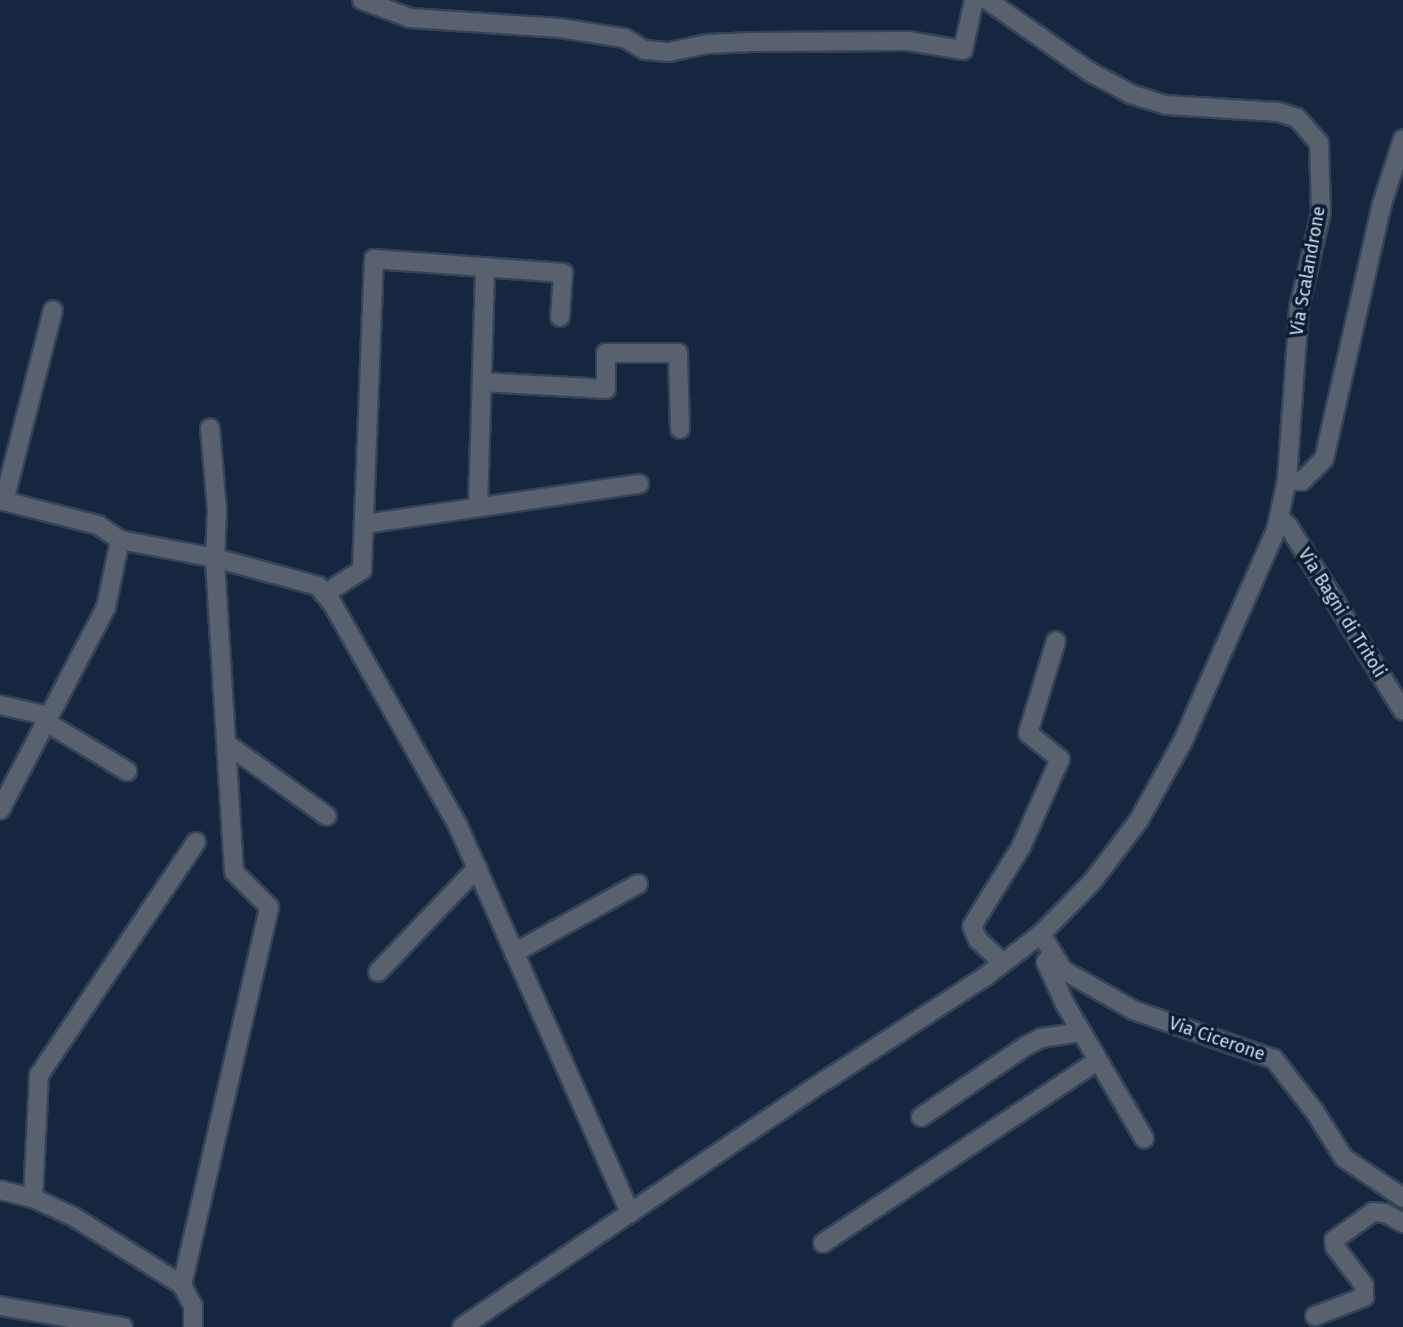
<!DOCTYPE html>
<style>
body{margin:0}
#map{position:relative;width:1403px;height:1327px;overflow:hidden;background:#16263e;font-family:"Fira Sans",sans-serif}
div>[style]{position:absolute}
.roads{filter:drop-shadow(2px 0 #34435a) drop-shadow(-2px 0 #34435a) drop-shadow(0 2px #34435a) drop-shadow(0 -2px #34435a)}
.minor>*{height:18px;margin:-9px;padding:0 9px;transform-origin:9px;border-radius:9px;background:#58616d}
span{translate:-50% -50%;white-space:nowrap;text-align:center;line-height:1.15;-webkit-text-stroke:7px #0c1d33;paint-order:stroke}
.street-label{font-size:18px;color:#d0dbeb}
</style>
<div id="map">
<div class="roads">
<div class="minor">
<div style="left:362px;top:0;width:51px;rotate:20.6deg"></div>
<div style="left:410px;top:18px;width:150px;rotate:3.8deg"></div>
<div style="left:560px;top:28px;width:65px;rotate:8.9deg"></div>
<div style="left:624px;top:38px;width:24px;rotate:30deg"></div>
<div style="left:645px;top:50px;width:24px;rotate:5deg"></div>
<div style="left:669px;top:52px;width:40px;rotate:-12deg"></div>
<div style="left:708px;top:44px;width:45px;rotate:-2.5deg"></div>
<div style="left:753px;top:42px;width:155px;rotate:-0.4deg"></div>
<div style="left:908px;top:41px;width:56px;rotate:9.3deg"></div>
<div style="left:963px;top:50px;width:51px;rotate:-77.6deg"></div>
<div style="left:482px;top:382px;width:124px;rotate:3.2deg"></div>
<div style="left:606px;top:389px;width:36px;rotate:-90deg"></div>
<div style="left:606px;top:353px;width:72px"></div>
<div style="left:678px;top:353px;width:76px;rotate:88.5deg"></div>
<div style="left:1287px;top:480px;width:15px;rotate:4deg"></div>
<div style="left:1302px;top:481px;width:31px;rotate:-45deg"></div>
<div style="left:1324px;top:459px;width:262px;rotate:-77.2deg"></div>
<div style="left:1382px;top:204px;width:68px;rotate:-72.1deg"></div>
<div style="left:0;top:500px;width:101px;rotate:14.3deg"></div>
<div style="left:98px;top:525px;width:27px;rotate:34deg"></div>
<div style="left:4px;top:501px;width:197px;rotate:-75.6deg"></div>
<div style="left:478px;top:507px;width:240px;rotate:-88.3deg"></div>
<div style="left:1279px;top:517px;width:14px;rotate:45deg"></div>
<div style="left:1289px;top:527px;width:216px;rotate:58.2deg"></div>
<div style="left:364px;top:524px;width:278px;rotate:-8.3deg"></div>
<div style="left:324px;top:594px;width:45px;rotate:-32.3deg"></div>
<div style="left:362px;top:570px;width:311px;rotate:-87.8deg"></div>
<div style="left:374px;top:259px;width:190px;rotate:4.2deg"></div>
<div style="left:563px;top:273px;width:44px;rotate:93.9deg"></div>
<div style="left:0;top:705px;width:41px;rotate:12.7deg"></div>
<div style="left:40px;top:714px;width:10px;rotate:53deg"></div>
<div style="left:46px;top:722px;width:95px;rotate:31.2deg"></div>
<div style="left:227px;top:744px;width:123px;rotate:35.8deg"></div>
<div style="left:0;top:810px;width:229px;rotate:-62.4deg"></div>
<div style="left:106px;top:607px;width:68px;rotate:-78.2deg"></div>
<div style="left:120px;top:540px;width:97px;rotate:10.7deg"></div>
<div style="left:215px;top:558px;width:107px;rotate:15.2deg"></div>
<div style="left:318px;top:586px;width:22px;rotate:51deg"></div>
<div style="left:332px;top:603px;width:256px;rotate:60.5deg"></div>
<div style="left:458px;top:826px;width:424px;rotate:66deg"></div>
<div style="left:1041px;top:934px;width:42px;rotate:58.6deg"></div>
<div style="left:1063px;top:970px;width:81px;rotate:29.7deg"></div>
<div style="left:1133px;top:1010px;width:149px;rotate:19.2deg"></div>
<div style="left:1274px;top:1059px;width:67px;rotate:52.3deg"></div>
<div style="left:1315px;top:1112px;width:54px;rotate:57.8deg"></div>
<div style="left:1344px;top:1158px;width:71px;rotate:34.1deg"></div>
<div style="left:514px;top:953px;width:142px;rotate:-29.1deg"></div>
<div style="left:1051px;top:955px;width:9px;rotate:126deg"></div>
<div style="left:1046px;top:962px;width:46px;rotate:65.7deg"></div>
<div style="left:1065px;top:1004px;width:156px;rotate:59.5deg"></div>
<div style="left:1003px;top:963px;width:34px;rotate:-137deg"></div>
<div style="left:978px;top:940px;width:15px;rotate:-113deg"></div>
<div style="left:972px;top:926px;width:93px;rotate:-58.2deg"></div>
<div style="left:1021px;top:847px;width:96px;rotate:-66.1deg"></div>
<div style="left:1060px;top:759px;width:41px;rotate:-140.9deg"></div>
<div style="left:1028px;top:733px;width:96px;rotate:-73.1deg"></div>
<div style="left:378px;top:972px;width:144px;rotate:-46.4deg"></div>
<div style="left:921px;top:1117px;width:127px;rotate:-34.1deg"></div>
<div style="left:1026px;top:1046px;width:17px;rotate:-28deg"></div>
<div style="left:1041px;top:1038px;width:40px;rotate:-8.5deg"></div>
<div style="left:0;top:1190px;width:34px;rotate:14deg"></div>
<div style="left:33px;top:1198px;width:45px;rotate:24.9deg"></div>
<div style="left:74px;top:1217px;width:128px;rotate:32.2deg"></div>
<div style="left:182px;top:1285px;width:24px;rotate:62deg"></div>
<div style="left:193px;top:1306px;width:21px;rotate:90deg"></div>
<div style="left:33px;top:1198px;width:123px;rotate:-87.2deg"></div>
<div style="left:39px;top:1075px;width:281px;rotate:-56deg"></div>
<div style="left:823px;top:1243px;width:330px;rotate:-33.6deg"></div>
<div style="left:182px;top:1285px;width:388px;rotate:-77deg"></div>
<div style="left:269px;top:907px;width:49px;rotate:-135deg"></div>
<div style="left:234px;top:872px;width:315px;rotate:-93.5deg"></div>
<div style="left:215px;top:558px;width:48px;rotate:-87.6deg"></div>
<div style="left:217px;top:510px;width:82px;rotate:-94.9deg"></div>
<div style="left:0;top:1306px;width:125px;rotate:9.7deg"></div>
<div style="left:1315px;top:1316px;width:53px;rotate:-21.2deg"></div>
<div style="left:1364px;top:1297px;width:12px;rotate:-90deg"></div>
<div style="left:1364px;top:1285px;width:48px;rotate:-127.3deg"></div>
<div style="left:1335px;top:1247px;width:7px;rotate:-98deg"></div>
<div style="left:1334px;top:1240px;width:48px;rotate:-35.7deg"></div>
<div style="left:1373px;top:1212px;width:12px;rotate:5deg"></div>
<div style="left:1385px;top:1213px;width:21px;rotate:29deg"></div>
<div style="left:462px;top:1327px;width:440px;rotate:-34.2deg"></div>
<div style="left:826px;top:1080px;width:191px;rotate:-33deg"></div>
<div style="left:986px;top:976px;width:69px;rotate:-37.4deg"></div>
<div style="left:1041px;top:934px;width:73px;rotate:-45.6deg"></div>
<div style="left:1092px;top:882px;width:78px;rotate:-52.8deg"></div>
<div style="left:1139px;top:820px;width:90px;rotate:-60.9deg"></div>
<div style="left:1183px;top:741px;width:231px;rotate:-66.2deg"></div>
<div style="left:1276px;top:530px;width:51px;rotate:-77.6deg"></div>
<div style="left:1287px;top:480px;width:173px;rotate:-86deg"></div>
<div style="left:1299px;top:307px;width:97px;rotate:-76.8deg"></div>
<div style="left:1321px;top:213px;width:70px;rotate:-91.6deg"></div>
<div style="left:1319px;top:143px;width:33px;rotate:-131deg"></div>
<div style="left:1297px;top:118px;width:20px;rotate:-162deg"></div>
<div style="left:1278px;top:112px;width:112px;rotate:-176.4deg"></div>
<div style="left:1166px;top:105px;width:37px;rotate:-163deg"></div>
<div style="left:1131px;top:94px;width:47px;rotate:-151.8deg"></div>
<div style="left:1090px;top:72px;width:126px;rotate:-145deg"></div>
</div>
</div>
<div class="street-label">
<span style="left:1308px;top:271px;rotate:-80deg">Via Scalandrone</span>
<span style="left:1342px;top:613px;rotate:58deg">Via Bagni di Tritoli</span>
<span style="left:1217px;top:1039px;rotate:19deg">Via Cicerone</span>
</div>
</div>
